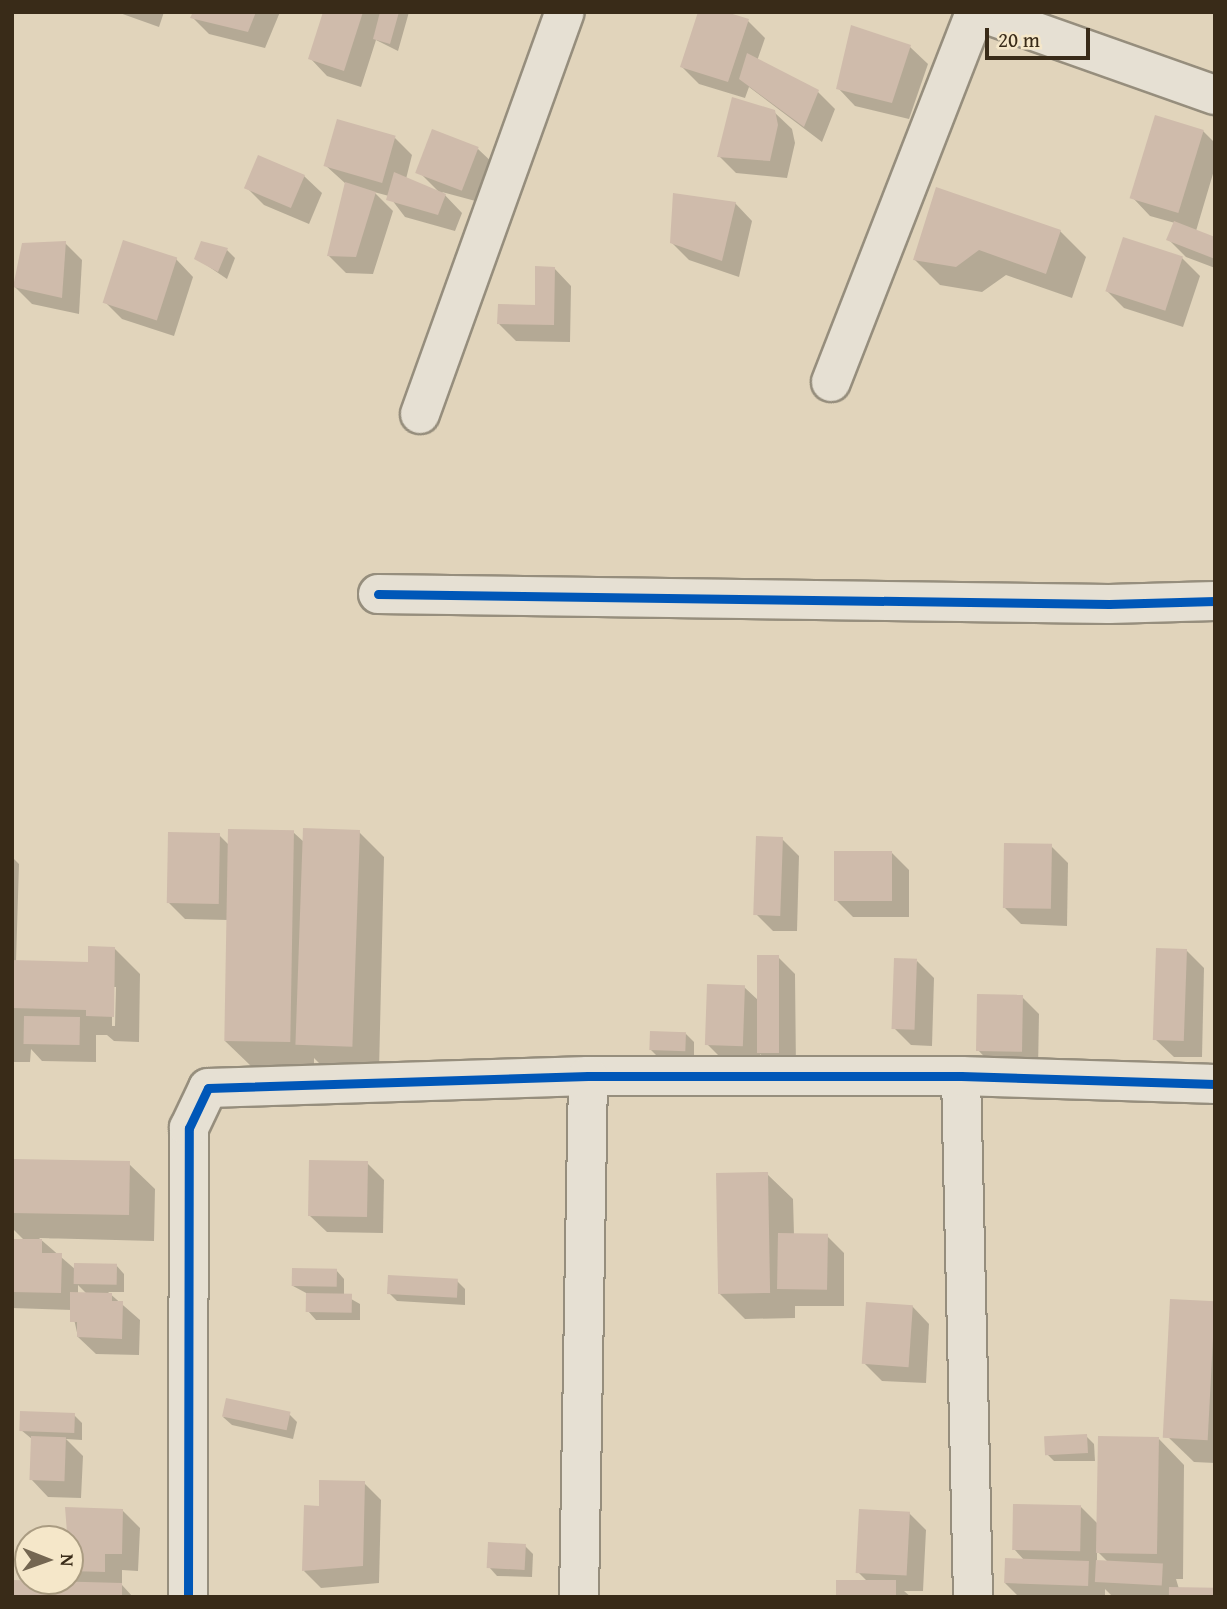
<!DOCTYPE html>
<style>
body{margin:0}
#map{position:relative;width:1227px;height:1609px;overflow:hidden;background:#e1d4bb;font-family:"Gentium Book Plus",serif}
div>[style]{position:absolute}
.shadow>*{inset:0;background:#0003}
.building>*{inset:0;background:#cfbbab;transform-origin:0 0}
.roads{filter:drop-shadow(2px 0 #968e7d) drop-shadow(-2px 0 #968e7d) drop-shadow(0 2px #968e7d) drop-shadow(0 -2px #968e7d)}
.minor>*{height:38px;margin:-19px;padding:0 19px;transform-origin:19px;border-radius:19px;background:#e6e0d3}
.cycleway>*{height:9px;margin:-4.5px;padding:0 4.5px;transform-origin:4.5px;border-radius:4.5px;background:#0057b8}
span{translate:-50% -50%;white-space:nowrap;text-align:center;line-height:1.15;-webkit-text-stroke:7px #f5e7c9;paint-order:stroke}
.frame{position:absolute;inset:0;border:14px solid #392b18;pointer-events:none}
.north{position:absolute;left:14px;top:1525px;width:70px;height:70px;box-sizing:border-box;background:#f5e7c9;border:2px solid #aa9c82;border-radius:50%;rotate:91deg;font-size:19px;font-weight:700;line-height:28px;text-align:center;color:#392b18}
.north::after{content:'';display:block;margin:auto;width:24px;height:32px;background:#746651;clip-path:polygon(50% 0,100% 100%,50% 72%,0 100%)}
.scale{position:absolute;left:985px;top:28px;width:105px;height:32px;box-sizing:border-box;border:4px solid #392b18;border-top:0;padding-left:9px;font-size:21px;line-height:24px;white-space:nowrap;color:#392b18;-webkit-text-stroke:5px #f5e7c9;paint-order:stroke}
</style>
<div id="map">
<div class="shadow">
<div style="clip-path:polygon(117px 12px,164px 12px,159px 27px)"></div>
<div style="clip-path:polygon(194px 12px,280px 12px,265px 48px,209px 34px,192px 17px)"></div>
<div style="clip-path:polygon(325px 12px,409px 12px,398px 51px,376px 40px,361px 87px,327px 76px,310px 58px)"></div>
<div style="clip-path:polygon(748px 21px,765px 38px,757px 61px,818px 92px,835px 109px,822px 142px,749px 87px,745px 98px,699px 84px,682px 67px)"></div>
<div style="clip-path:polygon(852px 27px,910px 47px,928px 64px,909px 119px,855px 106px,838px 88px)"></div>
<div style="clip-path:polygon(774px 112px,792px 129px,795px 143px,787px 178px,736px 173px,719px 156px)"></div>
<div style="clip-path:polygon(1203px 131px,1215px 143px,1215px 167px,1196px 231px,1215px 239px,1215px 268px,1186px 257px,1168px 239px,1175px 223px,1150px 216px,1133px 198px)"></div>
<div style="clip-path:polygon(395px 138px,412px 155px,406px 179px,440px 193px,421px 174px,478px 149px,496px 166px,483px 203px,442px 192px,462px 213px,455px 231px,405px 217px,389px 196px,374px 192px,393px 211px,373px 274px,346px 273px,329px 256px,346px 184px,325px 165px)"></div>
<div style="clip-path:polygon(304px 176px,322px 193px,309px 224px,264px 205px,247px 188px)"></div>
<div style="clip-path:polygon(735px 203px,752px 221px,739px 277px,689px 260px,672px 243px)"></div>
<div style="clip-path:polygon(1060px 231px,1086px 257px,1072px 298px,1006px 275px,982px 292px,940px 285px,915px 260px)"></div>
<div style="clip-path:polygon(65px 243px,82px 260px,79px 314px,32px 304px,15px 287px)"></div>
<div style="clip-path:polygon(227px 250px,235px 258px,227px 279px,196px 258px)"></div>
<div style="clip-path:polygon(1182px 258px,1200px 276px,1183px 327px,1124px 308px,1107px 291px)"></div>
<div style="clip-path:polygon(176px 259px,193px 277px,174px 336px,122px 319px,105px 302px)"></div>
<div style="clip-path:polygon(554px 268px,571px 286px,570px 342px,516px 341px,499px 324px,536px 307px)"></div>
<div style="clip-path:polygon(293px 832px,305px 843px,359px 832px,384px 857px,379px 1071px,326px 1070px,314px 1058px,314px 1067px,251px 1066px,225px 1041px,228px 920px,185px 919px,168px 902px,219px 835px,230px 846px)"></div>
<div style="clip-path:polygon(782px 839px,799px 856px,797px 931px,773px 931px,756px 914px)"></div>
<div style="clip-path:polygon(1051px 846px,1068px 863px,1067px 926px,1021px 924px,1004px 907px)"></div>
<div style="clip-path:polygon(891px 852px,909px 870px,909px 917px,853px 917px,836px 900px)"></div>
<div style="clip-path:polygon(evenodd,12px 857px,19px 864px,16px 962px,90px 964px,114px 948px,140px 974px,139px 1042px,114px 1041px,107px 1035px,96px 1035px,96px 1062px,42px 1061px,31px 1049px,30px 1062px,12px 1062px,12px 857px,112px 987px,116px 987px,115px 1026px,112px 1026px,112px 987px)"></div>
<div style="clip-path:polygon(1186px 950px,1204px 968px,1202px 1057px,1174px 1057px,1156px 1040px)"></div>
<div style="clip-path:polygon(778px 957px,795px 974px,796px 1070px,776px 1070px,760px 1054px,760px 1063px,724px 1061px,707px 1044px,744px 987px,759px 1001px)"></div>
<div style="clip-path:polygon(917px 961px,934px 978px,932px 1046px,911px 1045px,894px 1028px)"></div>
<div style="clip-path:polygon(1022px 997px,1039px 1014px,1038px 1069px,995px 1068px,978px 1050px)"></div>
<div style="clip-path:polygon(686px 1034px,694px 1042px,694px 1059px,659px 1058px,651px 1050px)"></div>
<div style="clip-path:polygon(evenodd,12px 1161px,129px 1164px,155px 1189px,154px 1241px,39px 1238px,76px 1270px,116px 1265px,124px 1274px,124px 1292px,108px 1292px,140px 1320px,139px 1355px,96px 1354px,78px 1337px,72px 1310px,12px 1308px,12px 1241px,25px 1241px,12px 1228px,12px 1161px,78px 1285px,87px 1294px,78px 1294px,78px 1285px)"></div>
<div style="clip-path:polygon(367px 1163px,384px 1180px,383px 1233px,327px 1232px,309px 1215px)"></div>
<div style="clip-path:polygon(767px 1174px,793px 1199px,794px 1235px,827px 1236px,844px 1253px,844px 1306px,795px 1306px,795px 1318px,745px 1319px,719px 1293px)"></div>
<div style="clip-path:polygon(336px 1270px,344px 1279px,344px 1295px,360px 1304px,360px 1320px,316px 1320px,308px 1311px,308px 1294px,293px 1286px)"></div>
<div style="clip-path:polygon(457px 1281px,465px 1289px,465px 1305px,397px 1301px,389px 1293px)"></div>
<div style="clip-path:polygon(1215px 1302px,1215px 1463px,1194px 1462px,1168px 1437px)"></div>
<div style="clip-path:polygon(912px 1306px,929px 1324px,926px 1383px,882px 1381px,865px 1364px)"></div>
<div style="clip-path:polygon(289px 1414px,297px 1422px,293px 1439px,232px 1425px,223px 1417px)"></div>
<div style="clip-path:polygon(74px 1415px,82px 1423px,82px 1440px,66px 1439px,83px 1456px,81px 1498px,48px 1497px,31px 1479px,32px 1439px,21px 1430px)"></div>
<div style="clip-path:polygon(1086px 1436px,1094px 1444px,1095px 1461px,1054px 1461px,1046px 1453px)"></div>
<div style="clip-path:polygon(evenodd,1159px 1439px,1184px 1465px,1183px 1579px,1176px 1579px,1179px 1589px,1215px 1597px,1113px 1597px,1105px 1589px,1105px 1597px,1019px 1597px,1005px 1583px,1025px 1561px,1014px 1549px,1080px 1506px,1099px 1525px,1159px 1439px,1097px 1551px,1108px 1562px,1097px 1562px,1097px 1551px)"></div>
<div style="clip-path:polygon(364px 1483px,381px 1500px,379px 1583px,321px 1588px,304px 1571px)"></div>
<div style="clip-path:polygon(67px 1509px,122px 1510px,140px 1528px,138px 1571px,122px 1570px,122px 1585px,133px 1597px,12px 1597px,78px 1584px,70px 1575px)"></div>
<div style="clip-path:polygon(909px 1513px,926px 1530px,923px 1591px,904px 1591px,911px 1597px,838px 1597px,868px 1582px,858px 1572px)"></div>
<div style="clip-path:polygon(525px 1546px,533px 1554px,532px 1577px,497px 1576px,489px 1567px)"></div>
</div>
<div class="building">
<div style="clip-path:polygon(193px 12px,256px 12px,248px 32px,190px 18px)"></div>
<div style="clip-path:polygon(323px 12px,363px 12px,344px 71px,308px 59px)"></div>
<div style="clip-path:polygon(380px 12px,399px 12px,390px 44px,373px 39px)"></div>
<div style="clip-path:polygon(698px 12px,726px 12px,749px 19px,728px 82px,680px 67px)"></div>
<div style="clip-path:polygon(851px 25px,911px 45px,892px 103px,836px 89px)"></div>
<div style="clip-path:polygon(747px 53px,819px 90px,804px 127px,739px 79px)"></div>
<div style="clip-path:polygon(732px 97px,775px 110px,778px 125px,770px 161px,717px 157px)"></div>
<div style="left:1155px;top:115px;width:51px;height:87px;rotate:17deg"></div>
<div style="left:337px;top:119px;width:61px;height:49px;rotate:16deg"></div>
<div style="left:432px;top:129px;width:50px;height:47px;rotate:21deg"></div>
<div style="left:258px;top:155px;width:51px;height:36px;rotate:23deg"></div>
<div style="clip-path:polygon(394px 172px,446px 194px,438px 215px,386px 200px)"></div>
<div style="clip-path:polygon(345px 182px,376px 192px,356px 257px,327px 256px)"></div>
<div style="clip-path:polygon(936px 187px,1061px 230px,1046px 274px,979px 250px,956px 267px,913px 260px)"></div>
<div style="clip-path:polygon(673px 193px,736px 202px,722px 261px,670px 243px)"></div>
<div style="clip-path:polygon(1174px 221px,1215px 237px,1215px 259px,1166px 240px)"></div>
<div style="left:1123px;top:237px;width:63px;height:57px;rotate:18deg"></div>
<div style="left:123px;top:240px;width:57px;height:66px;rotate:18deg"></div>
<div style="clip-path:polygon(66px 241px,62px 298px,13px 287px,22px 243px)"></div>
<div style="clip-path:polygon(201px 241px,228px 248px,218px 272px,194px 259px)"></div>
<div style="clip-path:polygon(535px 266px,555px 267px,554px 325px,497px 324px,498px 304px,535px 305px)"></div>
<div style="left:303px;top:828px;width:57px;height:217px;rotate:2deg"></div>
<div style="left:228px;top:829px;width:66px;height:212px;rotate:1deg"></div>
<div style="left:168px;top:832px;width:52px;height:71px;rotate:1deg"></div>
<div style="left:756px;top:836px;width:27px;height:79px;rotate:2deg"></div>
<div style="left:1004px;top:843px;width:48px;height:65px;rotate:1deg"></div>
<div style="left:834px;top:851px;width:58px;height:50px"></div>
<div style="clip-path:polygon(88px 946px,115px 947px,114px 1017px,86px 1016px,86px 1010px,12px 1008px,12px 960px,88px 962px)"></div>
<div style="left:1156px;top:948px;width:31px;height:92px;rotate:2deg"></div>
<div style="left:779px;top:955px;width:98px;height:22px;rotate:90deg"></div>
<div style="left:894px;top:958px;width:23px;height:71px;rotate:2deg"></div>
<div style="left:707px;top:984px;width:38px;height:61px;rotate:2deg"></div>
<div style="left:977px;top:994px;width:46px;height:57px;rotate:1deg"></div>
<div style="left:24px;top:1016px;width:56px;height:28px;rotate:1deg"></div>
<div style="left:650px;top:1031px;width:36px;height:19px;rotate:2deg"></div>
<div style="left:12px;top:1159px;width:118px;height:54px;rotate:1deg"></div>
<div style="left:309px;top:1160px;width:59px;height:56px;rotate:1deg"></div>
<div style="left:768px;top:1172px;width:121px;height:52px;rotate:89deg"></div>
<div style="left:778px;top:1233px;width:50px;height:56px;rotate:1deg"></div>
<div style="clip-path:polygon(12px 1239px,42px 1239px,42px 1253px,62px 1253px,61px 1293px,12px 1292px)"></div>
<div style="left:74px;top:1263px;width:43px;height:21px;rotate:1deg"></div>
<div style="left:292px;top:1268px;width:45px;height:18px;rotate:1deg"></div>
<div style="left:388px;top:1275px;width:70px;height:19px;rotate:3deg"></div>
<div style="clip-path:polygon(70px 1292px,112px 1293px,112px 1301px,123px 1301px,122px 1339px,77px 1337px,77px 1322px,70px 1322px)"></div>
<div style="left:306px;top:1293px;width:46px;height:19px;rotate:1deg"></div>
<div style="left:1170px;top:1299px;width:45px;height:139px;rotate:3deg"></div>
<div style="left:866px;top:1302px;width:47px;height:62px;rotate:4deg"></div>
<div style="left:226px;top:1398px;width:66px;height:19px;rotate:12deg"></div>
<div style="left:20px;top:1411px;width:55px;height:20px;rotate:2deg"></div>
<div style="left:1087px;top:1434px;width:19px;height:43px;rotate:87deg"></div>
<div style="left:31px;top:1436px;width:35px;height:44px;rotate:2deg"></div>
<div style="left:1098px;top:1436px;width:61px;height:117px;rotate:1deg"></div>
<div style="clip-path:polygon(319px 1480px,365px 1481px,363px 1566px,302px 1571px,304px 1505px,319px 1506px)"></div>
<div style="left:1013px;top:1504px;width:68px;height:46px;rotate:1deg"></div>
<div style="clip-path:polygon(65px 1507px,123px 1509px,122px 1554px,105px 1554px,105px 1572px,70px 1571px)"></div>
<div style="left:859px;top:1509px;width:51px;height:64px;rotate:3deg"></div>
<div style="left:488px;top:1542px;width:38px;height:26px;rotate:3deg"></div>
<div style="left:1005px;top:1558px;width:84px;height:25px;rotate:2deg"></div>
<div style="left:1096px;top:1560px;width:67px;height:22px;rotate:3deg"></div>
<div style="clip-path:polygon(12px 1580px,122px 1583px,122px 1597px,12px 1597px)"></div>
<div style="left:896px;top:1580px;width:17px;height:60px;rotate:90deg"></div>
<div style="left:1169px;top:1587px;width:46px;height:10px;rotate:1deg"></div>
</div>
<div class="roads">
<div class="minor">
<div style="left:980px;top:12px;width:249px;rotate:19.5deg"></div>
<div style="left:831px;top:382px;width:397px;rotate:-68.7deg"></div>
<div style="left:420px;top:414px;width:427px;rotate:-70.2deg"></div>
<div style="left:378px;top:594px;width:731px;rotate:0.78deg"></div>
<div style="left:1109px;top:604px;width:106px;rotate:-1.6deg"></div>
<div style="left:961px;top:1076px;width:521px;rotate:88.68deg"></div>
<div style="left:188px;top:1597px;width:469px;rotate:-89.9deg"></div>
<div style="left:189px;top:1128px;width:44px;rotate:-64.6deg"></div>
<div style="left:208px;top:1088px;width:380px;rotate:-1.8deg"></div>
<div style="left:588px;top:1076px;width:373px"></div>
<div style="left:961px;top:1076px;width:254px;rotate:1.8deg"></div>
<div style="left:579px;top:1597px;width:521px;rotate:-89.01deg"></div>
</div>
</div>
<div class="cycleway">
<div style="left:378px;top:594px;width:731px;rotate:0.78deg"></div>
<div style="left:1109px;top:604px;width:106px;rotate:-1.6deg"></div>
<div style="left:188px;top:1597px;width:469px;rotate:-89.9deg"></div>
<div style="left:189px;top:1128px;width:44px;rotate:-64.6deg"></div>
<div style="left:208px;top:1088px;width:380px;rotate:-1.8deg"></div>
<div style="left:588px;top:1076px;width:373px"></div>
<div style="left:961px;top:1076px;width:254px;rotate:1.8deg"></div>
</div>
<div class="frame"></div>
<div class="north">N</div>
<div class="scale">20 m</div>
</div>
